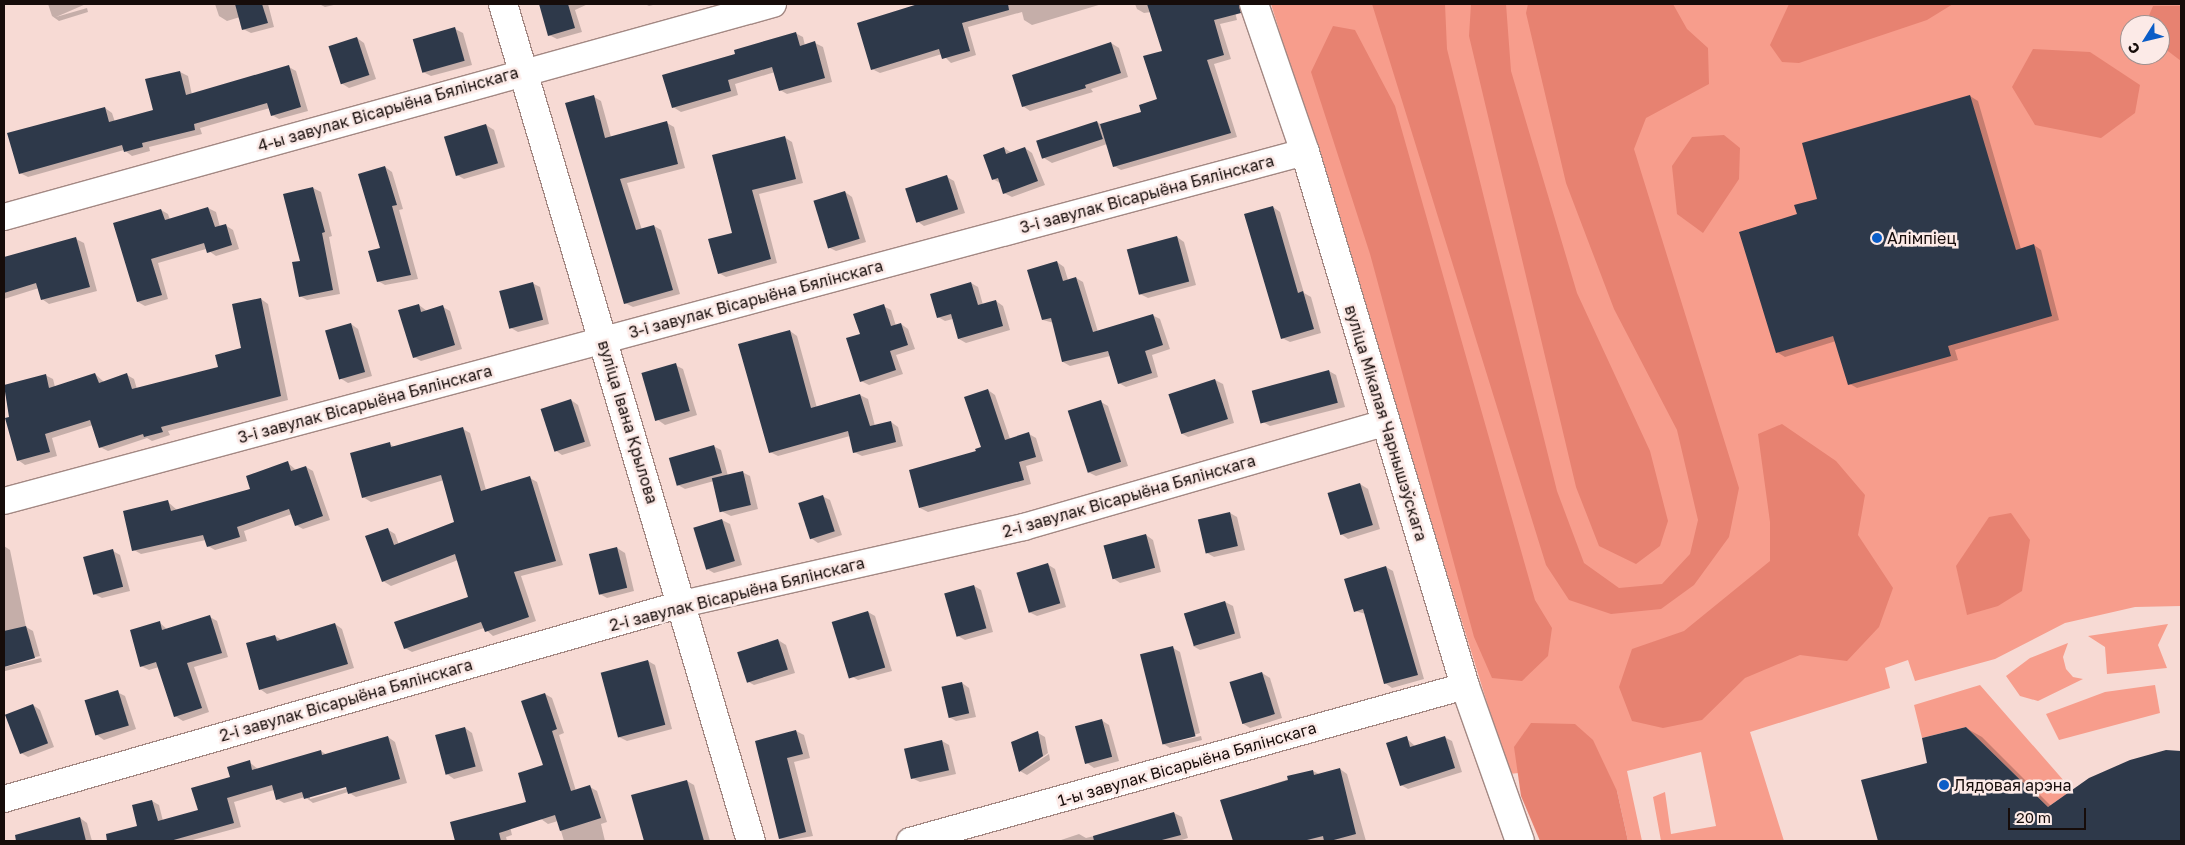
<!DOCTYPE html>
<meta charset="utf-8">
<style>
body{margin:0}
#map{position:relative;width:2185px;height:845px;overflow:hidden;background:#f7dad4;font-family:"Golos Text",sans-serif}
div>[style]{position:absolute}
.green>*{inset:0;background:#f79d8c}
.forest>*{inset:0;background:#e78271}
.shadow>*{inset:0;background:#0003;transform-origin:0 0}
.building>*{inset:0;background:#2e394a;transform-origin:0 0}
.roads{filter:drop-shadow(1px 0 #a38883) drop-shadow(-1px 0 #a38883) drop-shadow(0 1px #a38883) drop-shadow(0 -1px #a38883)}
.minor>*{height:26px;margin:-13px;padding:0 13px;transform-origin:13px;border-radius:13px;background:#fff}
.tertiary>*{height:28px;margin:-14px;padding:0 14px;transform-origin:14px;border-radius:14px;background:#fff}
.dots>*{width:14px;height:14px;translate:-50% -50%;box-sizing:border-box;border:2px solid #fceae7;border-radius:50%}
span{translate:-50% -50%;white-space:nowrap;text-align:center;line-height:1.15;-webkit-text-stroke:5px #fceae7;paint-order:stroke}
.street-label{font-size:16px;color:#160c0a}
.poi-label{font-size:16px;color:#160c0a}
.left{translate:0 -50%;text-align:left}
.frame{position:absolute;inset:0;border:5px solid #160c0a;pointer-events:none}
.north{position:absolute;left:2120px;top:15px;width:50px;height:50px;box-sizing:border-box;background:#fceae7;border:1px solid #a0918f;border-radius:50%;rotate:234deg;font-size:14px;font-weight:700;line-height:20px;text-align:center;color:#160c0a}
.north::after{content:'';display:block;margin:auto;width:18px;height:22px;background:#0b5dc7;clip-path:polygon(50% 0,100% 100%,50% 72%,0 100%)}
.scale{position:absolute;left:2008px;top:808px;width:78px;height:22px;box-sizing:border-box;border:2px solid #160c0a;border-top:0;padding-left:6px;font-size:15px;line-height:18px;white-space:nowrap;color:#160c0a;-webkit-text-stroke:4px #fceae7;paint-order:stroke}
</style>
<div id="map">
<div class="green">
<div style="clip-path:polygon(evenodd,1271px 4px,2181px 4px,2181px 606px,2135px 607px,2065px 623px,1995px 659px,1915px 681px,1908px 660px,1885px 668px,1890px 688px,1750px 732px,1784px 841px,1661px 841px,1653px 797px,1665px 792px,1671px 834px,1716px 826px,1701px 752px,1627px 771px,1642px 841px,1628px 841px,1617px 791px,1557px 769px,1509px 774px,1271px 4px,2130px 25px,2160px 25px,2160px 55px,2130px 55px,2130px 25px)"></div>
<div style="clip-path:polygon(2168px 624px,2158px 645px,2167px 668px,2107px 674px,2105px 647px,2088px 636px)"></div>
<div style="clip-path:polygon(2068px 643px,2063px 657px,2066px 669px,2073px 677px,2083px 679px,2038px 701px,2020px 696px,2006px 676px,2030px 658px)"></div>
<div style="clip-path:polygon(1980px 685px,2072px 790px,2048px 807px,1966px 727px,1922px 738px,1914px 705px)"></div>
<div style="clip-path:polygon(2155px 685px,2160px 713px,2059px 740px,2046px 714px,2105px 692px)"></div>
</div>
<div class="forest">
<div style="clip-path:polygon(1372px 4px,1445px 4px,1447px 49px,1557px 491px,1584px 563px,1619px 588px,1662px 584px,1690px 554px,1698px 520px,1677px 430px,1614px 309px,1566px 183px,1526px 13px,1528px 4px,1673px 4px,1687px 29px,1708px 48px,1709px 84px,1646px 118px,1634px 149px,1739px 488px,1729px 537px,1694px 585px,1661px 609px,1611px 614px,1569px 600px,1546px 565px)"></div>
<div style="clip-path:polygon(1471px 4px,1506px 4px,1511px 71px,1577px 293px,1650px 451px,1668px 521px,1660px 546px,1636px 564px,1599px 546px,1576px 487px,1469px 36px)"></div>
<div style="clip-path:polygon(1789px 4px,1953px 4px,1927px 20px,1799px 63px,1782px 62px,1770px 45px)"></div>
<div style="clip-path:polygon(2153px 6px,2181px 6px,2181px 61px,2160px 45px,2160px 25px,2145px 25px)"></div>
<div style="clip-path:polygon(1333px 26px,1355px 30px,1395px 106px,1535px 600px,1552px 628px,1548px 656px,1522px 681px,1492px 678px,1474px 637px,1370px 254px,1311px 72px)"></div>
<div style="clip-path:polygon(2033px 49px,2090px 52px,2140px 85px,2135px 113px,2101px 138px,2035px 125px,2012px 87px)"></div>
<div style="clip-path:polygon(1724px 135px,1740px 148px,1739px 179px,1703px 233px,1677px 214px,1672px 166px,1692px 137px)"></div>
<div style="clip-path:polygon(1782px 424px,1836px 461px,1865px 495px,1858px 535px,1893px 588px,1879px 627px,1847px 661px,1800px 655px,1745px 678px,1702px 720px,1663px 728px,1632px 721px,1619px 687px,1632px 649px,1684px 631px,1770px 561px,1770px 522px,1758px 434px)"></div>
<div style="clip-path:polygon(2011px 513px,2030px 540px,2022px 591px,1998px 606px,1967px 615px,1956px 566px,1989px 517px)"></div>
<div style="clip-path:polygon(1531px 723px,1575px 724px,1593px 740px,1617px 791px,1628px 841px,1540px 841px,1521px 796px,1514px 747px)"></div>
</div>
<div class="shadow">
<div style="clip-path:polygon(48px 4px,86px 4px,56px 17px,87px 8px,88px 12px,59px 21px,52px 16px)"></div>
<div style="clip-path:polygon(215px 4px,268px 4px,274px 27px,251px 33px,243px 29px,240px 17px,227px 21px,219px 16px)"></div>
<div style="clip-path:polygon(319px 4px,338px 4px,325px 7px)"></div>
<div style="clip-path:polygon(540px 4px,588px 4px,575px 10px,582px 32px,557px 39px,549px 35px)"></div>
<div style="clip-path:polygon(645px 4px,657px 4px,649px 6px)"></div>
<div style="clip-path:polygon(923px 4px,1102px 4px,1032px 25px,1024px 20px,1022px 12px,968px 27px,976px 55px,951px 63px,942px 54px,880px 73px,872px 69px,859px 24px)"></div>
<div style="clip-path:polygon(1135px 4px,1233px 4px,1237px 20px,1220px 24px,1231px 59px,1214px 64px,1237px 137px,1121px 170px,1114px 166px,1107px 144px,1052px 163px,1044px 158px,1097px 122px,1102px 125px,1142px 113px,1158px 99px,1163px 52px,1151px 12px,1144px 13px,1137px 9px)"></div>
<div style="clip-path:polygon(455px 29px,463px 33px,472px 65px,431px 76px,423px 72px)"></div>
<div style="clip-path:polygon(795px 33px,803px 37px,805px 46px,815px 43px,823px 47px,832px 82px,787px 94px,780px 90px,775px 72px,735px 84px,738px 95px,681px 112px,673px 107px,737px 55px)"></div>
<div style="clip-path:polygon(357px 38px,364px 43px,376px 79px,349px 88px,341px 83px)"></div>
<div style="clip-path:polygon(1111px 43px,1119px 48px,1128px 77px,1091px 89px,1093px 92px,1030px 111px,1023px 106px)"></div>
<div style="clip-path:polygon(289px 67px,296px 71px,308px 111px,279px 119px,272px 115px,270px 108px,200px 128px,202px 134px,149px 147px,150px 151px,132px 156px,124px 150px,28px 177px,20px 173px,105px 108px,112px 113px,115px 122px,154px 111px,180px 72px,188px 76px,192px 95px)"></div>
<div style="clip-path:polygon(1970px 96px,1978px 101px,2021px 249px,2034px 245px,2041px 250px,2059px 320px,1955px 350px,1958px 360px,1857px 388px,1850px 384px,1836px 341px,1785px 357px,1777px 352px,1798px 215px)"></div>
<div style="clip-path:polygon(594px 97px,601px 101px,611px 137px,667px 123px,674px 127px,685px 168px,627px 183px,642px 230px,654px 226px,661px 230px,680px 294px,633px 307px,625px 303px)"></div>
<div style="clip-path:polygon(486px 125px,494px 130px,505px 167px,464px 179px,457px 175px)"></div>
<div style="clip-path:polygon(784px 137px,792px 142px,803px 183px,759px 194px,777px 263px,726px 277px,719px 273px,733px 233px,713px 156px)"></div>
<div style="clip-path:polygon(1004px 148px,1012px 153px,1025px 148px,1032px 153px,1045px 185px,1012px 197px,1004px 193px,1000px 183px,993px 179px)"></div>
<div style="clip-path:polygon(385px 167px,392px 172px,403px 209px,399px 210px,418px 279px,385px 285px,378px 281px)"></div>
<div style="clip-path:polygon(947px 177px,954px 181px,965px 213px,924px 226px,917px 221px)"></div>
<div style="clip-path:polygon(313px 188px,321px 192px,332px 236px,329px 237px,340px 294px,307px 300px,300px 296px,302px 262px,285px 195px)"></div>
<div style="clip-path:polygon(845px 192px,852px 197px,866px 242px,836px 251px,828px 247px)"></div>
<div style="clip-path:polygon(1273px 207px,1280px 212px,1304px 293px,1311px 297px,1321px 333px,1290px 342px,1282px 338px)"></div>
<div style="clip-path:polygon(208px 208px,216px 212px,220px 227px,225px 225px,233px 230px,239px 249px,216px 256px,206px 249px,158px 263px,168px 299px,145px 306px,138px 302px,161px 210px,168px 214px,170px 220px)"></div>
<div style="clip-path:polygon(1177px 237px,1184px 242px,1196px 285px,1148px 298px,1140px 294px)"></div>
<div style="clip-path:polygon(76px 239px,84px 243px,97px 291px,49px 304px,42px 299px,39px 288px,4px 299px,4px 259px)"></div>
<div style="clip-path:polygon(1057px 262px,1064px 267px,1068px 280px,1076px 278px,1083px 282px,1098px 332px,1152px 315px,1160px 319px,1170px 349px,1152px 355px,1158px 377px,1126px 387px,1119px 383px,1110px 356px,1070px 366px,1063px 362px,1054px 323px,1043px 320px)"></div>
<div style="clip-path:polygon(532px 283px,540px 287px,549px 324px,518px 332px,511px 328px)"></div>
<div style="clip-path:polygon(971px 283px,978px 287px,983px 305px,996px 301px,1003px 306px,1010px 330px,966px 343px,959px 339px,953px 319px,945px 321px,938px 317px)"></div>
<div style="clip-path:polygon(261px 299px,268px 304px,288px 400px,168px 431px,170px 435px,152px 441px,147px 438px,108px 451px,100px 447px,93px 425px,52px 438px,57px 456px,25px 465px,18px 460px,4px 386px,45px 375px,53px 379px,55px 387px,95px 374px,104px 382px,127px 375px,134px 379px,137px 389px,219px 368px,243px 349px)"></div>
<div style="clip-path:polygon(419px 305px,427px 311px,443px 307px,450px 311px,462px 349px,421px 361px,414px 357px)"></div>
<div style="clip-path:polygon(883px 306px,891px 310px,896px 326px,901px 324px,908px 329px,915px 349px,896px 355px,903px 374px,869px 385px,861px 381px,862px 335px)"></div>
<div style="clip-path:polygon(351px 324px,358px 329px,372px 376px,348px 383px,340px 378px)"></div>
<div style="clip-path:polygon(790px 331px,797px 336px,817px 408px,860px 395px,868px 399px,875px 426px,891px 422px,898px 427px,903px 446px,862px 456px,854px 452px,850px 436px,778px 456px,770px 452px)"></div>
<div style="clip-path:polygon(675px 365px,683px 369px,697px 415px,665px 425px,658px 420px)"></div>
<div style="clip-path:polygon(1329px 371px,1336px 375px,1345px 407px,1270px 426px,1263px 422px)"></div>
<div style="clip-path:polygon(1215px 380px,1223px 384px,1234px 423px,1188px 437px,1181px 433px)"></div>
<div style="clip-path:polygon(988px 390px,995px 395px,1010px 439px,1029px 434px,1036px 438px,1043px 461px,1026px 466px,1031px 484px,928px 512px,920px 508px,982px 448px)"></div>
<div style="clip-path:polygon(571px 400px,578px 405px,591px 446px,562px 455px,555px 450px)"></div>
<div style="clip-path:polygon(1101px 402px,1108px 406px,1128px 466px,1096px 476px,1088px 472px)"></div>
<div style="clip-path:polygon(463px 429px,470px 433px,486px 490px,530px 478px,537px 482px,563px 565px,521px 576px,536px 621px,493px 636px,484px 628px,412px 652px,405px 648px,470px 598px,458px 560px,391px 586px,383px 581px,387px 529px,395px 534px,399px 545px,455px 523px,444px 480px,371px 502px,363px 497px,389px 444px,395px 447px)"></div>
<div style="clip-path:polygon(713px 446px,721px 450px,728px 476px,742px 472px,750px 476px,758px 509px,731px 516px,723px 512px,714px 481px,685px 489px,678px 485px)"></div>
<div style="clip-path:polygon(288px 463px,296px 470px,306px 467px,313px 471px,330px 520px,303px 529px,296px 525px,292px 514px,244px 531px,247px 541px,215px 550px,208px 546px,206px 540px,141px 554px,134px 550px,168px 502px,177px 510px,252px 489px)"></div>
<div style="clip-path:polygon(1360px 484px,1368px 489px,1380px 529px,1348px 539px,1341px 534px)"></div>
<div style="clip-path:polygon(822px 496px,830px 500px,842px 535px,818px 543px,811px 538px)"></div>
<div style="clip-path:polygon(1230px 513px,1237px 517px,1245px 550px,1214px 557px,1207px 553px)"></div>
<div style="clip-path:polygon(722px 520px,730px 524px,742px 565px,714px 573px,707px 569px)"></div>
<div style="clip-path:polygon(1146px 535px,1153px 540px,1161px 572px,1120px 583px,1113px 578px)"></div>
<div style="clip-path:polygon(4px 546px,10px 550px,26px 627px,33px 631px,40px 656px,4px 665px)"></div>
<div style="clip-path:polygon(617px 548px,625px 553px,634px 591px,607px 598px,600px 594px)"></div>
<div style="clip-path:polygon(113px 551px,120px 555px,130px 591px,102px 598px,94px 594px)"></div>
<div style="clip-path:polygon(1047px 564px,1055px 569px,1066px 607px,1037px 616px,1029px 612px)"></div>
<div style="clip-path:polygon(1386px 567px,1393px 571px,1424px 679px,1392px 688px,1385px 683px,1366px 614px,1355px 611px)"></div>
<div style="clip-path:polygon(974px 586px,981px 590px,993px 632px,965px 640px,958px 636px)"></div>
<div style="clip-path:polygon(1225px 602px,1233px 606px,1241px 638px,1200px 650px,1193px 646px)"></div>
<div style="clip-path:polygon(868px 612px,875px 616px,892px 671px,858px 680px,851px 676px)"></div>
<div style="clip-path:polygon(210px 617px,217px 621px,228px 657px,194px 667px,209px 712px,183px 721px,175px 716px,159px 667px,149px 670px,141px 666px,160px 623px,168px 630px)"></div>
<div style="clip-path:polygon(335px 624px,342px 629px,354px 668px,267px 694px,260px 689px,275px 636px,282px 640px)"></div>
<div style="clip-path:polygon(778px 640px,786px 645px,795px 673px,754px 685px,747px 681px)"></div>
<div style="clip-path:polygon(1173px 648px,1180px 652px,1200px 733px,1167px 744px,1201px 736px,1202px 740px,1170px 748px,1162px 743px)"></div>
<div style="left:41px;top:658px;width:4px;height:38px;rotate:76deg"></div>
<div style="clip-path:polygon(648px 661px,655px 665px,672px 729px,627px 741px,619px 737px)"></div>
<div style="clip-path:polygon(1262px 673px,1270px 678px,1282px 718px,1250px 728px,1242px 723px)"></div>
<div style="clip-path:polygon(962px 683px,969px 688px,976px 717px,956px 721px,949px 717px)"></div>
<div style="clip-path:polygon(117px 692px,125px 696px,136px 729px,104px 740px,97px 735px)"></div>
<div style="clip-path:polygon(545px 694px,552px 698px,564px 733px,559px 735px,576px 791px,590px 787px,597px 791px,607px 822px,601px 824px,605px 841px,564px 841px,558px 821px,548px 824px,541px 819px)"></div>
<div style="clip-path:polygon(33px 705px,40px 710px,54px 747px,28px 757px,21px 753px)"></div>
<div style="clip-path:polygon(1101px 720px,1109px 725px,1119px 761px,1094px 768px,1087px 763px)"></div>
<div style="clip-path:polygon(465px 728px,472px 733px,483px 771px,454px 779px,447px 774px)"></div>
<div style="clip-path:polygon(1966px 728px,1982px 737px,2051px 806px,2166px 751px,2181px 753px,2181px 841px,1879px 841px,1863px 781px,1928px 764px)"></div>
<div style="clip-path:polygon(796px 731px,804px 735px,810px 758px,794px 762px,813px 836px,785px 841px,780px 839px,756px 742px)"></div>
<div style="clip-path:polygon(1038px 733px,1045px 737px,1048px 753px,1024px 770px,1049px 754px,1050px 760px,1027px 775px,1020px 771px)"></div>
<div style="clip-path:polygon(evenodd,388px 737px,395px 742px,407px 783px,356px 797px,348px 792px,313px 803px,305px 797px,284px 803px,277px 799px,274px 790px,234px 802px,241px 827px,189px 841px,143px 841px,133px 806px,152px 801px,159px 805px,163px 821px,199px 811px,249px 762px,258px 769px,321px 751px,327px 755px,388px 737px,351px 784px,352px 787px,310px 799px,310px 796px,351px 784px)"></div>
<div style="clip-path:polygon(1444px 737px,1452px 741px,1462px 772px,1408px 789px,1401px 785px,1406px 738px,1415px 746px)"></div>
<div style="clip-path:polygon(942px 741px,949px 745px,956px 774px,920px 782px,912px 778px)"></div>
<div style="clip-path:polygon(1340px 769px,1347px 774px,1366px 841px,1234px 841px,1222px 801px,1313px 771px,1319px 774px)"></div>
<div style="clip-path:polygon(687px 781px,694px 785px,710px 841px,645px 841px,632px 796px)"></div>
<div style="clip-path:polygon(1174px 813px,1182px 817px,1188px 838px,1178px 841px,1058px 841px,1079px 834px,1086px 838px,1102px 834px)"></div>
<div style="clip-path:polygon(507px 814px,512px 835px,506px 837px,507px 841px,457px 841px,452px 822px)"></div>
<div style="clip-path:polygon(80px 818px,87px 823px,92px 841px,57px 841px,53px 826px)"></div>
</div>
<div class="building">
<div style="clip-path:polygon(235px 4px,262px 4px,268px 23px,242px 30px)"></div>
<div style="clip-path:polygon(539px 4px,568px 4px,575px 28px,548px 36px)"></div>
<div style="clip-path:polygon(918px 4px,1008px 4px,1009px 10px,962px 23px,970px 51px,942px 59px,939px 49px,871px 70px,857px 23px)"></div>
<div style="clip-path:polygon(1147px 4px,1239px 4px,1241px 13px,1214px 20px,1224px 55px,1207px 60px,1231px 133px,1113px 167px,1100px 124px,1141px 112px,1139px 105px,1157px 99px,1143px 56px,1162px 51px)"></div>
<div style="left:455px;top:27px;width:35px;height:44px;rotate:74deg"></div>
<div style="clip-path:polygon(796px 32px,800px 46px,815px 41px,825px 78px,779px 91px,772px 67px,728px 80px,731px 91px,672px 108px,662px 75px,735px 54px,734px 50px)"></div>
<div style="left:357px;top:37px;width:40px;height:30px;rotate:72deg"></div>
<div style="clip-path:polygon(1111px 42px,1121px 73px,1085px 85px,1086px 88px,1022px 107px,1012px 75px)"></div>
<div style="clip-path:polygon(289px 65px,301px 107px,271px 116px,267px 103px,194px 124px,195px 130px,142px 143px,143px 147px,124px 152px,122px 145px,19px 174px,7px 133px,105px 107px,109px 122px,153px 110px,145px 79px,180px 71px,186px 95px)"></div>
<div style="clip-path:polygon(594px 95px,605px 138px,667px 121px,678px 164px,620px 179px,636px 230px,654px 225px,673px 290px,624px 304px,565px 103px)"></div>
<div style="clip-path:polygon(1970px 95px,2016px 250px,2034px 244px,2052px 316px,1948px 346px,1951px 356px,1848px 385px,1833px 336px,1776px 353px,1739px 232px,1797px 214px,1794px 205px,1817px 199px,1802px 143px)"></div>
<div style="left:1097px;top:121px;width:19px;height:64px;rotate:72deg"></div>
<div style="left:486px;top:124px;width:41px;height:44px;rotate:73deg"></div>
<div style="clip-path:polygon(785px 136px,796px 179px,752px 190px,771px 259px,718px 274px,708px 239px,732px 233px,712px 155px)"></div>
<div style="clip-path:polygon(1004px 147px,1006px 154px,1025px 147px,1038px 181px,1003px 194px,998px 178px,992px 180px,983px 155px)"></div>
<div style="clip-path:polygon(385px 166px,397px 205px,392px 206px,411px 275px,377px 282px,368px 251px,380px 248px,358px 174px)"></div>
<div style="left:947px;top:175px;width:36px;height:44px;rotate:72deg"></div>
<div style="clip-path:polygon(313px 187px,325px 232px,322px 233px,333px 290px,299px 297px,292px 262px,300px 261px,283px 194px)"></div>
<div style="left:845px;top:191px;width:50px;height:33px;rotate:73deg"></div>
<div style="clip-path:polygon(1273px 206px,1298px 293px,1303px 291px,1314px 329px,1281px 339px,1244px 214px)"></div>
<div style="clip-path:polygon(208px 207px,215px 227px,226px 224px,232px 245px,207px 253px,204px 243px,151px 259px,162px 295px,137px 302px,113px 223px,161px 209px,165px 220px)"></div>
<div style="left:1177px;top:236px;width:47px;height:52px;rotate:75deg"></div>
<div style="clip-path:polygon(76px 237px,90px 287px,41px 300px,36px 283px,4px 293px,4px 257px)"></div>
<div style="clip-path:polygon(1057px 261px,1063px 281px,1076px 277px,1093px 332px,1153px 314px,1163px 345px,1145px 351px,1152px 373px,1118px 384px,1108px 351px,1062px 362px,1051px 318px,1042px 320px,1027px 270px)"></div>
<div style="left:533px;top:282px;width:39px;height:35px;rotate:75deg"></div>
<div style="clip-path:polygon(971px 282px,978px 305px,996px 300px,1003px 326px,958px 339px,951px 314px,937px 318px,930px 294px)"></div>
<div style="clip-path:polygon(261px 298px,281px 396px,161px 427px,163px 432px,144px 437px,143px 434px,99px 448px,90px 420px,45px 434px,50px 452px,17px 461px,5px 418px,9px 417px,4px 385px,46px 374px,49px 388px,95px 373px,99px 383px,127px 373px,132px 389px,218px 367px,215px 355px,241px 348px,232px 304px)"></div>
<div style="clip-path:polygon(419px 304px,421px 312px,443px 305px,455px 345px,413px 358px,398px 310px)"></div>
<div style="clip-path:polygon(884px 304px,891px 326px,901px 323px,908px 345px,890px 351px,896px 370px,860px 382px,846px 338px,860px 334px,853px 314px)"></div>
<div style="left:351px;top:323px;width:51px;height:27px;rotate:74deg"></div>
<div style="clip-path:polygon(790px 330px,811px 408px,860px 394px,870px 426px,891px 421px,896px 442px,853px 453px,848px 431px,769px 453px,738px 344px)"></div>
<div style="left:676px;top:363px;width:50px;height:36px;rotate:74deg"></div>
<div style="left:1329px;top:370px;width:34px;height:80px;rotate:75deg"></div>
<div style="left:1215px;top:379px;width:42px;height:49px;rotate:72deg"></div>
<div style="clip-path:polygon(988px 389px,1005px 440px,1029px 432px,1036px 457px,1019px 462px,1024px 480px,919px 508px,909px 470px,976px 451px,975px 449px,981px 447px,964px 397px)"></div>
<div style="left:571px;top:399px;width:45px;height:32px;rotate:72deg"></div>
<div style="left:1101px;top:400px;width:65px;height:35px;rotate:72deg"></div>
<div style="clip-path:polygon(463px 427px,481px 491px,530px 476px,556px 561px,514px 572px,529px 617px,485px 632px,481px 622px,404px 649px,394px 622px,468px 597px,455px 554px,382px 582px,365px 536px,388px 528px,394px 545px,454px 522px,441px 475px,362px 498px,350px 453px,390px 442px,391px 447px)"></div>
<div style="left:714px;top:445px;width:29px;height:47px;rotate:74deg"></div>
<div style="clip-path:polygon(288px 461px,291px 471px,306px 466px,323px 516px,295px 526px,289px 509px,237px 527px,240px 537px,207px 547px,203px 535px,132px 551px,123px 511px,168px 500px,171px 511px,250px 489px,246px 476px)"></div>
<div style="left:743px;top:471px;width:35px;height:32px;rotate:77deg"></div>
<div style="left:1360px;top:483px;width:44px;height:34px;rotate:73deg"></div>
<div style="left:823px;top:495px;width:38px;height:26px;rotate:72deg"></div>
<div style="left:1230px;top:512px;width:35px;height:33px;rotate:77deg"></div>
<div style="left:722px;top:519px;width:44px;height:30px;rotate:73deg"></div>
<div style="left:1146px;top:534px;width:35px;height:44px;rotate:75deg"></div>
<div style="left:617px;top:547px;width:42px;height:29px;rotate:76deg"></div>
<div style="left:113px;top:549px;width:39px;height:31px;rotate:75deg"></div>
<div style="left:1048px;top:563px;width:42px;height:33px;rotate:73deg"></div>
<div style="clip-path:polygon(1386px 566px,1418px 675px,1384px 684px,1363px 609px,1354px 612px,1344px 579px)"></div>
<div style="left:974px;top:585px;width:45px;height:31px;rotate:74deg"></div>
<div style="left:1225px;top:601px;width:34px;height:43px;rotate:73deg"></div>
<div style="left:868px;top:611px;width:59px;height:38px;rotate:73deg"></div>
<div style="clip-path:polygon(210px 615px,222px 653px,187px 663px,202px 708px,174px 717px,156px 662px,140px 667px,130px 630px,160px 621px,162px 630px)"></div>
<div style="clip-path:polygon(335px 623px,348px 664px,259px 690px,246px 643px,275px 635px,277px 641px)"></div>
<div style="clip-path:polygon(26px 626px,35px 658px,4px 667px,4px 631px)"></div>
<div style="left:778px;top:639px;width:32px;height:43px;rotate:72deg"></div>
<div style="left:1173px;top:646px;width:93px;height:34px;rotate:76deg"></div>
<div style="left:648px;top:660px;width:67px;height:49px;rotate:75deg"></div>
<div style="left:1262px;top:672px;width:44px;height:34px;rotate:73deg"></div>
<div style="left:962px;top:682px;width:32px;height:21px;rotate:77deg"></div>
<div style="left:118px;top:690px;width:37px;height:35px;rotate:73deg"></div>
<div style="clip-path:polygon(545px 693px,557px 729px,552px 731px,571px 791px,590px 785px,601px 818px,560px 831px,555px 815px,499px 833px,501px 841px,455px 841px,450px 822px,526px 802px,518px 773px,543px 765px,521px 701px)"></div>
<div style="left:33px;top:704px;width:42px;height:30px;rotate:69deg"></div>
<div style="left:1102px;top:719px;width:39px;height:28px;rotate:75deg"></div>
<div style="left:465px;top:727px;width:41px;height:31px;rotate:75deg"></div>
<div style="clip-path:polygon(1966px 727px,2048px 807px,2089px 778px,2130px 760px,2166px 750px,2181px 751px,2181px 841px,1878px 841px,1861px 780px,1927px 763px,1922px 738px)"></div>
<div style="clip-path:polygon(796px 730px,803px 754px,787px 758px,806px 832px,779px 839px,755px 741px)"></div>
<div style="clip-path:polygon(1038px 731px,1043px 756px,1019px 772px,1011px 742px)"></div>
<div style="clip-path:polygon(388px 736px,400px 779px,348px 794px,346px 787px,304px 799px,302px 792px,276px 800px,272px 785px,227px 798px,234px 823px,170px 841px,107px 841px,106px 834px,137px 826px,132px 805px,152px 800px,158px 821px,198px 810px,191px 788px,230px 777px,227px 767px,250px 760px,252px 770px,321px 750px,322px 755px)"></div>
<div style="clip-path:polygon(1407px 736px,1410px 747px,1445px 736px,1455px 768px,1400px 786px,1386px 743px)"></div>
<div style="left:942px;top:740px;width:31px;height:39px;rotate:77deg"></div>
<div style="clip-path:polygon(1340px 768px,1356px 834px,1330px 841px,1324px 841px,1323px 836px,1303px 841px,1233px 841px,1220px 800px,1288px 780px,1287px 776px,1313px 770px,1314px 775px)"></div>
<div style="clip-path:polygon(687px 780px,704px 841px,644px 841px,631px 795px)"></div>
<div style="clip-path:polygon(1174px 812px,1181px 835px,1158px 841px,1094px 841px,1093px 836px)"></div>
<div style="clip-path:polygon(80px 817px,86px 841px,16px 841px,15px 835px)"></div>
</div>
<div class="roads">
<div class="minor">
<div style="left:4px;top:217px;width:798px;rotate:-15.48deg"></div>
<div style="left:4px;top:501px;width:1347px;rotate:-15.02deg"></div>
<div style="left:4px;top:799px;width:705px;rotate:-16.05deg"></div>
<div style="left:682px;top:604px;width:351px;rotate:-12.7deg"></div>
<div style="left:1024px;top:527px;width:376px;rotate:-16.1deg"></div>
<div style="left:910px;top:841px;width:576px;rotate:-15.6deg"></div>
</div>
<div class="tertiary">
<div style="left:503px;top:4px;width:873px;rotate:73.5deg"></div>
<div style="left:1254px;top:4px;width:157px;rotate:71deg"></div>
<div style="left:1305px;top:152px;width:557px;rotate:73.32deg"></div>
<div style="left:1465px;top:686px;width:164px;rotate:70.5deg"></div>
</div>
</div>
<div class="dots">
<div style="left:1877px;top:238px;background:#0b5dc7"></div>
<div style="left:1944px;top:785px;background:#0b5dc7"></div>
</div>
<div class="street-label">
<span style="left:388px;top:109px;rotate:-16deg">4-ы завулак Вісарыёна Бялінскага</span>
<span style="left:1147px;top:194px;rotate:-15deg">3-і завулак Вісарыёна Бялінскага</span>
<span style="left:756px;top:299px;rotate:-15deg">3-і завулак Вісарыёна Бялінскага</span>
<span style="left:365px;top:404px;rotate:-15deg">3-і завулак Вісарыёна Бялінскага</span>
<span style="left:628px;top:422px;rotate:73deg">вуліца Івана Крылова</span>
<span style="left:1386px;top:423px;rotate:73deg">вуліца Мікалая Чарнышэўскага</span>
<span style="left:1129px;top:496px;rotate:-16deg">2-і завулак Вісарыёна Бялінскага</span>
<span style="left:737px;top:594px;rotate:-14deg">2-і завулак Вісарыёна Бялінскага</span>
<span style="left:346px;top:700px;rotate:-16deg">2-і завулак Вісарыёна Бялінскага</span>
<span style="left:1187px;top:764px;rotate:-16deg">1-ы завулак Вісарыёна Бялінскага</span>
</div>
<div class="poi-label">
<span class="left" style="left:1887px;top:238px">Алімпіец</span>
<span class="left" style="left:1954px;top:785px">Лядовая арэна</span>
</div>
<div class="frame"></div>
<div class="north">С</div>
<div class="scale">20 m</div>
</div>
